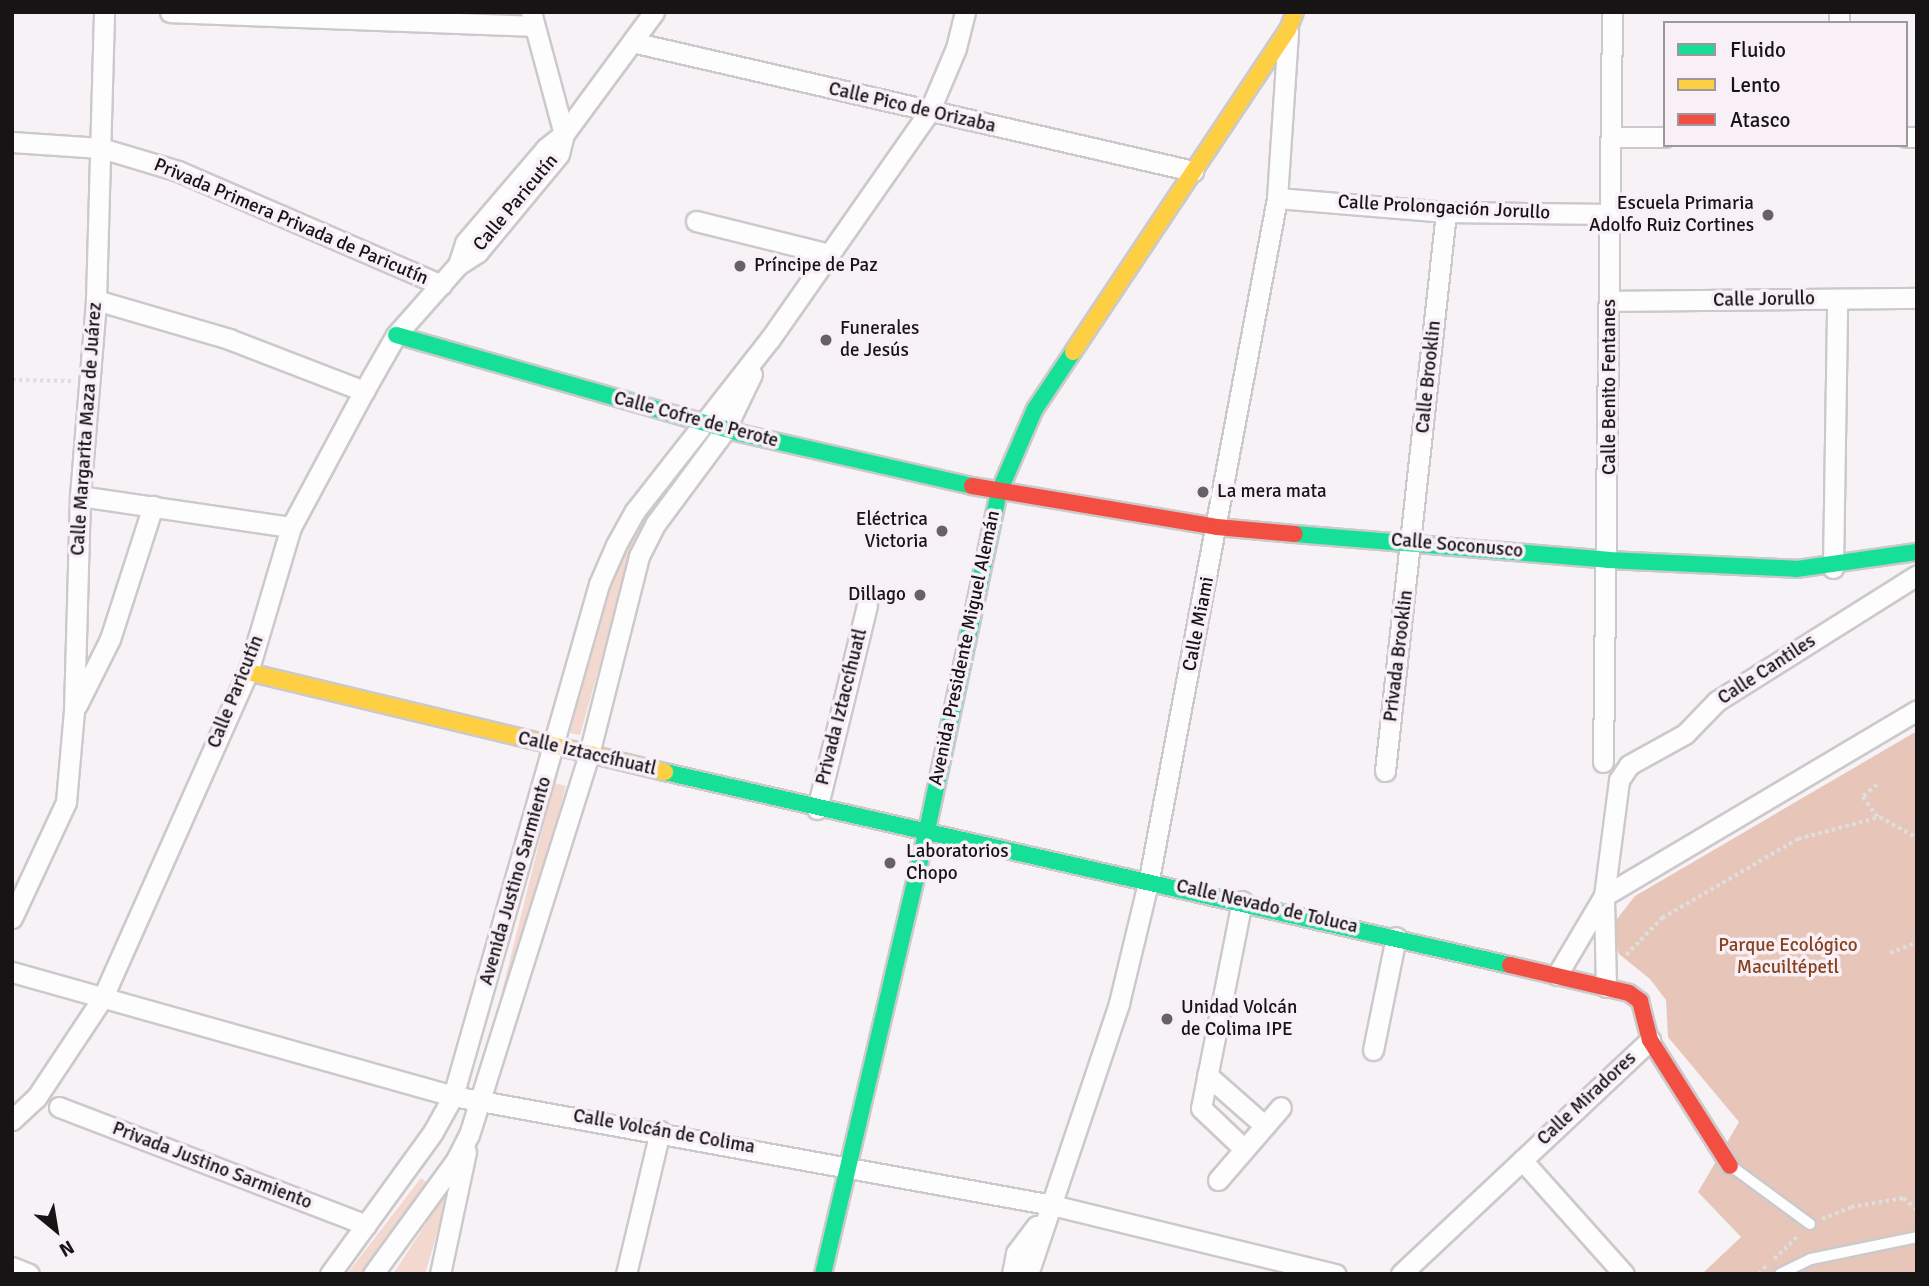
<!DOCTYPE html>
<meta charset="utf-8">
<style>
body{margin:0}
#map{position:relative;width:1929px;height:1286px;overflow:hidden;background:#f6f2f5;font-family:Signika,sans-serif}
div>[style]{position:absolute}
.green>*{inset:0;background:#f2d8ce;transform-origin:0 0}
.forest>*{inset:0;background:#e7c6b9}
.path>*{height:3.5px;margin-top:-1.75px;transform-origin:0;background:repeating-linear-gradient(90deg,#dfdedf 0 3.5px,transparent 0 7px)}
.roads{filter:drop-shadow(2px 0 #ccc9cb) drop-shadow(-2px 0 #ccc9cb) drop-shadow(0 2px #ccc9cb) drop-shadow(0 -2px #ccc9cb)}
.lane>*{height:10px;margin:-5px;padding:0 5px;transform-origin:5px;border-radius:5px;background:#fefdfe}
.street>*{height:19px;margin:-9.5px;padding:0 9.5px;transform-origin:9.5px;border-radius:9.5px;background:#fefdfe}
.fast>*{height:16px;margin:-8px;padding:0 8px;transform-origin:8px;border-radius:8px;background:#16e098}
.slow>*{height:16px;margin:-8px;padding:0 8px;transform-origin:8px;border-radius:8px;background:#ffcf43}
.jam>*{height:16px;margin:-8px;padding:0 8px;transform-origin:8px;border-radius:8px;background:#f24e42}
.dots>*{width:19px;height:19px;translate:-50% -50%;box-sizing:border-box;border:4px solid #f8f0f6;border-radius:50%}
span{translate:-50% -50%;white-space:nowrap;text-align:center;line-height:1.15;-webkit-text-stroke:7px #f8f0f6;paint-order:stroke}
.street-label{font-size:19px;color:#171416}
.poi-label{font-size:19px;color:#171416}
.right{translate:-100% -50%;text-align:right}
.left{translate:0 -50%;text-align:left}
.park-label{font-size:19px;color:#86411d}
.frame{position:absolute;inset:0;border:14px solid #171416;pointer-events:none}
.legend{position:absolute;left:1663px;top:21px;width:245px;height:126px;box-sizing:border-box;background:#f8f0f6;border:2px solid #9e989c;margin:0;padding:9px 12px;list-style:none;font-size:21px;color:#171416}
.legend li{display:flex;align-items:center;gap:14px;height:35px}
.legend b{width:35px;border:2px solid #9e989c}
.north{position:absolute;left:21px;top:1195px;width:70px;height:70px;-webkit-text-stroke:5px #f8f0f6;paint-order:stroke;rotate:150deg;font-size:19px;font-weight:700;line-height:28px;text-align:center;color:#171416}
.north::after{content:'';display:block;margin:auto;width:24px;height:32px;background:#171416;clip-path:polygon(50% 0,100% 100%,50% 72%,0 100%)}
</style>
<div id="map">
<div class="green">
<div style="clip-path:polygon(691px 448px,699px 455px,657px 507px,633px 547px,580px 735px,570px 733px,603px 585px,621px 540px)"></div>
<div style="left:554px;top:783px;width:12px;height:307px;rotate:14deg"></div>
<div style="clip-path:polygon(421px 1178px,431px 1186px,365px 1274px,347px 1274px)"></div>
<div style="clip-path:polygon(451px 1186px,425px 1274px,393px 1274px)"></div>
</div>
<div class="forest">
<div style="clip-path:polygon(1917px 731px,1917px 1274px,1702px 1274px,1741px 1237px,1698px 1192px,1739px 1122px,1668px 1037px,1666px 1000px,1650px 979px,1619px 954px,1610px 928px,1635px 896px)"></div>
</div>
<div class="path">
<div style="left:12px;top:380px;width:59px;rotate:1deg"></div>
<div style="left:1877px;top:785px;width:18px;rotate:139deg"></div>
<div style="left:1863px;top:797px;width:26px;rotate:54deg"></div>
<div style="left:1890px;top:953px;width:29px;rotate:-22deg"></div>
<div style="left:1626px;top:955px;width:52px;rotate:-45.8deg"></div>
<div style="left:1662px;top:918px;width:157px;rotate:-30.2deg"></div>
<div style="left:1798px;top:839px;width:85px;rotate:-15deg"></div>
<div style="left:1880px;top:817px;width:43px;rotate:29.6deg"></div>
<div style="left:1822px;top:1219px;width:31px;rotate:-22deg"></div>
<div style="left:1851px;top:1207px;width:54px;rotate:-9.6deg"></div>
<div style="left:1904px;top:1198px;width:18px;rotate:43deg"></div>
<div style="left:1774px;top:1259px;width:35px;rotate:-44deg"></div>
<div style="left:1758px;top:1274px;width:11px;rotate:-45deg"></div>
</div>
<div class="roads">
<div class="lane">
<div style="left:1731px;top:1166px;width:98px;rotate:36.3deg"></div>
<div style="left:1780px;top:1274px;width:34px;rotate:-26deg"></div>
<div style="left:1811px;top:1259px;width:108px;rotate:-11.7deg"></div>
</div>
<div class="street">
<div style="left:170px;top:12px;width:364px;rotate:2.2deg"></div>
<div style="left:531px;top:12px;width:126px;rotate:74.9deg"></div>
<div style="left:1839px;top:23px;width:11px;rotate:-90deg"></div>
<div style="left:632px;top:42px;width:576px;rotate:12.95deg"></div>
<div style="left:1613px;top:137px;width:52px"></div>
<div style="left:1906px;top:137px;width:11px"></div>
<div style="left:12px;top:142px;width:89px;rotate:3.9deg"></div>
<div style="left:101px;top:148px;width:80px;rotate:16.6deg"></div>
<div style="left:178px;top:171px;width:287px;rotate:23.4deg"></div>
<div style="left:1277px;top:198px;width:170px;rotate:4.7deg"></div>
<div style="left:1446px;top:212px;width:164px;rotate:0.7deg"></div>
<div style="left:696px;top:221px;width:137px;rotate:13.9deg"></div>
<div style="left:458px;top:265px;width:23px;rotate:-72deg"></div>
<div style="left:465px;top:243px;width:125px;rotate:-49.5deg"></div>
<div style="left:546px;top:148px;width:23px;rotate:-38deg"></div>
<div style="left:564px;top:134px;width:152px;rotate:-53.6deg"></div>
<div style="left:96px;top:300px;width:139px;rotate:16.3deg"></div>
<div style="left:229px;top:339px;width:145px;rotate:21.1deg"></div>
<div style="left:1611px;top:301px;width:306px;rotate:-0.6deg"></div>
<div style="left:80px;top:496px;width:213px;rotate:8.4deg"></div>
<div style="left:1833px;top:568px;width:269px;rotate:-89.1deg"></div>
<div style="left:77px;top:705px;width:74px;rotate:-63.4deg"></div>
<div style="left:110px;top:639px;width:140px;rotate:-72.1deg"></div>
<div style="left:1603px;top:762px;width:750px;rotate:-89.31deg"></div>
<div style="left:1385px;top:771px;width:562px;rotate:-83.77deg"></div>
<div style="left:817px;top:809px;width:210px;rotate:-76.2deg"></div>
<div style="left:1242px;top:901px;width:211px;rotate:101.2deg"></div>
<div style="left:1201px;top:1108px;width:59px;rotate:43.6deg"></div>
<div style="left:12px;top:918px;width:128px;rotate:-65deg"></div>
<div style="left:66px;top:802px;width:91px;rotate:-85deg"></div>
<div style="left:74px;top:711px;width:215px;rotate:-88.4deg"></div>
<div style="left:80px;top:496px;width:197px;rotate:-85.3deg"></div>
<div style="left:96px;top:300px;width:288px;rotate:-88.4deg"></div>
<div style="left:12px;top:972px;width:458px;rotate:15.7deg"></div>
<div style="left:453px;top:1096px;width:609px;rotate:10.31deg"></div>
<div style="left:1052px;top:1205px;width:292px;rotate:13.7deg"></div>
<div style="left:1557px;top:975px;width:92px;rotate:-59.3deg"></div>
<div style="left:1604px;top:896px;width:364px;rotate:-30.7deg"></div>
<div style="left:1606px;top:987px;width:91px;rotate:-91.3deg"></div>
<div style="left:1604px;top:896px;width:117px;rotate:-82.6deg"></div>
<div style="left:1619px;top:780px;width:18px;rotate:-56deg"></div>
<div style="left:1629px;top:765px;width:64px;rotate:-29deg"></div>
<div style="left:1685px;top:734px;width:46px;rotate:-45.9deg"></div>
<div style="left:1717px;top:701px;width:236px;rotate:-32.2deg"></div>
<div style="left:1373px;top:1050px;width:115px;rotate:-78.5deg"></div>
<div style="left:1207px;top:1075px;width:77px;rotate:41.3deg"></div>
<div style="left:59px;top:1107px;width:329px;rotate:21deg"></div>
<div style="left:12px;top:1120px;width:33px;rotate:-43deg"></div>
<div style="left:36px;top:1098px;width:121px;rotate:-56.4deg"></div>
<div style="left:103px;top:997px;width:356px;rotate:-66deg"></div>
<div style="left:248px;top:672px;width:151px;rotate:-73.5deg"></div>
<div style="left:291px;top:527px;width:154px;rotate:-61.8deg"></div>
<div style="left:364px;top:391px;width:64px;rotate:-60.3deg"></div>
<div style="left:396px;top:335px;width:94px;rotate:-48.5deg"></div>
<div style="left:458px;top:265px;width:24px;rotate:-33deg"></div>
<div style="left:478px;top:252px;width:127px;rotate:-50.4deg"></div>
<div style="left:559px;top:154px;width:21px;rotate:-76deg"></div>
<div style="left:1522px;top:1160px;width:153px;rotate:48.2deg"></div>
<div style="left:1218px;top:1180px;width:96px;rotate:-49.2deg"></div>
<div style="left:12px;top:1267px;width:18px;rotate:22deg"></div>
<div style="left:330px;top:1274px;width:175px;rotate:-54deg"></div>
<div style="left:433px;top:1132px;width:41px;rotate:-60.9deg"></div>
<div style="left:453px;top:1096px;width:532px;rotate:-74.08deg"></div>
<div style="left:599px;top:584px;width:43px;rotate:-66.4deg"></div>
<div style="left:616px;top:545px;width:39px;rotate:-61deg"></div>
<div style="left:635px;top:511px;width:219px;rotate:-51.9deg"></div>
<div style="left:770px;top:339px;width:277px;rotate:-55deg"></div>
<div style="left:929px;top:112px;width:69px;rotate:-67.1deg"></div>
<div style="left:956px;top:48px;width:37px;rotate:-76deg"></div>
<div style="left:373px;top:1274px;width:141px;rotate:-53.9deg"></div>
<div style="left:456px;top:1160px;width:28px;rotate:-63deg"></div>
<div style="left:469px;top:1135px;width:399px;rotate:-72.5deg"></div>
<div style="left:589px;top:754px;width:204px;rotate:-75.8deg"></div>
<div style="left:639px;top:556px;width:37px;rotate:-63deg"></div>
<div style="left:656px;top:523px;width:116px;rotate:-53.4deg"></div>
<div style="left:725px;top:430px;width:62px;rotate:-64.3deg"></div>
<div style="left:440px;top:1274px;width:125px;rotate:-78deg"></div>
<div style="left:626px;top:1274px;width:147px;rotate:-76.6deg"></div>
<div style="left:1012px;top:1274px;width:21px;rotate:-79deg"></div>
<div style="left:1016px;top:1253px;width:34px;rotate:-53deg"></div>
<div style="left:1028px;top:1274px;width:286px;rotate:-71.4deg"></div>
<div style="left:1119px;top:1003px;width:128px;rotate:-76.4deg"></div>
<div style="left:1149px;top:879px;width:693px;rotate:-79.35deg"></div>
<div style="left:1277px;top:198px;width:167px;rotate:-86.2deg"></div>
<div style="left:1401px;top:1274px;width:342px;rotate:-43.2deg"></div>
</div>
<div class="fast">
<div style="left:396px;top:335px;width:357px;rotate:15.9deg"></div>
<div style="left:739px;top:433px;width:239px;rotate:12.8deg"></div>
<div style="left:1295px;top:534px;width:314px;rotate:4.7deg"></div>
<div style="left:1608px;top:560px;width:188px;rotate:2.7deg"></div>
<div style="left:1796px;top:569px;width:122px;rotate:-8deg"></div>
<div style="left:665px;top:772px;width:867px;rotate:12.87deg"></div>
<div style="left:823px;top:1274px;width:451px;rotate:-76.8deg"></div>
<div style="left:926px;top:835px;width:351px;rotate:-78deg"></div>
<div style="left:999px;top:492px;width:90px;rotate:-66.6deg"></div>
<div style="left:1035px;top:409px;width:69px;rotate:-56.3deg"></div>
</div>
<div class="slow">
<div style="left:1073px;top:352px;width:387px;rotate:-56.3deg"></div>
<div style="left:1288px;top:30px;width:19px;rotate:-69deg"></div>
<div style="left:248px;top:672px;width:429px;rotate:13.5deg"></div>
</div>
<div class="jam">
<div style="left:972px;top:486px;width:248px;rotate:9.5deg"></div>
<div style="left:1217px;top:527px;width:78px;rotate:5.1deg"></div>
<div style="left:1510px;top:965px;width:122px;rotate:13.2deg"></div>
<div style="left:1629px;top:993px;width:14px;rotate:36deg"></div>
<div style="left:1640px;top:1001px;width:40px;rotate:75.6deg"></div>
<div style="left:1650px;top:1040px;width:149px;rotate:57.6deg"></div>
</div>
</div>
<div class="dots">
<div style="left:1768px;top:215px;background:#656264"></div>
<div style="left:740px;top:266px;background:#656264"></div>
<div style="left:826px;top:340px;background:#656264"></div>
<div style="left:1203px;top:492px;background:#656264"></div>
<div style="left:942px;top:531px;background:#656264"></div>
<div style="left:920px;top:595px;background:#656264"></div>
<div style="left:890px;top:863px;background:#656264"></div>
<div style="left:1167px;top:1019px;background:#656264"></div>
</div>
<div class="street-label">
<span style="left:912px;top:108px;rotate:13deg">Calle Pico de Orizaba</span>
<span style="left:516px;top:203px;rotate:-50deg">Calle Paricutín</span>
<span style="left:1444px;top:208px;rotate:3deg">Calle Prolongación Jorullo</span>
<span style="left:291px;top:222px;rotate:23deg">Privada Primera Privada de Paricutín</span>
<span style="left:1764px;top:300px;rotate:-1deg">Calle Jorullo</span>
<span style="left:1429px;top:377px;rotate:-84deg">Calle Brooklin</span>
<span style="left:1610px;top:387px;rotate:-90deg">Calle Benito Fentanes</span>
<span style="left:696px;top:420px;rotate:15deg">Calle Cofre de Perote</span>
<span style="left:87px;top:429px;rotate:-86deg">Calle Margarita Maza de Juárez</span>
<span style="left:1457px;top:546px;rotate:5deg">Calle Soconusco</span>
<span style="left:1199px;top:624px;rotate:-79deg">Calle Miami</span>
<span style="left:965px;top:648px;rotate:-78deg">Avenida Presidente Miguel Alemán</span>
<span style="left:1399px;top:656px;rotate:-83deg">Privada Brooklin</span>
<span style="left:1767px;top:670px;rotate:-33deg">Calle Cantiles</span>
<span style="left:236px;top:692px;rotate:-68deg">Calle Paricutín</span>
<span style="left:842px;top:707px;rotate:-76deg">Privada Iztaccíhuatl</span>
<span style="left:587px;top:754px;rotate:13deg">Calle Iztaccíhuatl</span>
<span style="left:516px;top:881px;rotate:-74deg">Avenida Justino Sarmiento</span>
<span style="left:1267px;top:907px;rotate:13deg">Calle Nevado de Toluca</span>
<span style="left:1587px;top:1099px;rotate:-43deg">Calle Miradores</span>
<span style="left:664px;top:1132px;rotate:10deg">Calle Volcán de Colima</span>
<span style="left:212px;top:1166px;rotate:21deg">Privada Justino Sarmiento</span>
</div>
<div class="poi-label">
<span class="right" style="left:1754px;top:215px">Escuela Primaria<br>Adolfo Ruiz Cortines</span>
<span class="left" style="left:754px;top:266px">Príncipe de Paz</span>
<span class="left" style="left:840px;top:340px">Funerales<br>de Jesús</span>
<span class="left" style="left:1217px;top:492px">La mera mata</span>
<span class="right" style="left:928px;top:531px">Eléctrica<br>Victoria</span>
<span class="right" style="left:906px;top:595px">Dillago</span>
<span class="left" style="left:906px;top:863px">Laboratorios<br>Chopo</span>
<span class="left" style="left:1181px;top:1019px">Unidad Volcán<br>de Colima IPE</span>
</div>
<div class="park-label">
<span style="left:1788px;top:957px">Parque Ecológico<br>Macuiltépetl</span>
</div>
<div class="frame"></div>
<ul class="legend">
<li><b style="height:9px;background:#16e098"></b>Fluido</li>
<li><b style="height:9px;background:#ffcf43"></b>Lento</li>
<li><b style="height:9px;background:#f24e42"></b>Atasco</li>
</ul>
<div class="north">N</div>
</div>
